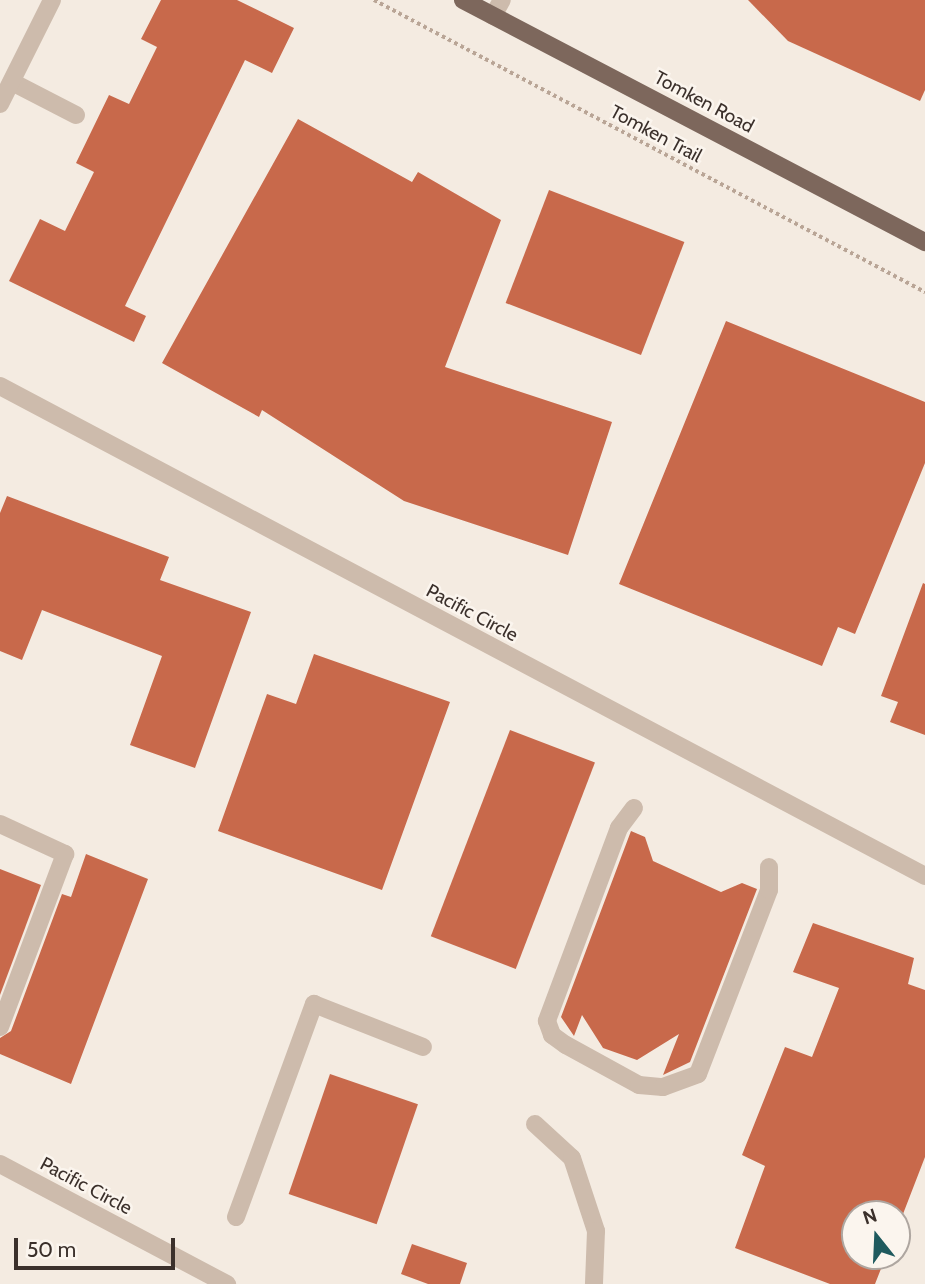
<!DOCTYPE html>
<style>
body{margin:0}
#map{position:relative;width:925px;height:1284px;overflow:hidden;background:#f4ebe1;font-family:Cabin,sans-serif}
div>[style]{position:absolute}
.building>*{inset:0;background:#c8694b;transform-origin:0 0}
.path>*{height:3.5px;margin-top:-1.75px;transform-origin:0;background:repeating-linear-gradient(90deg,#b9a596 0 3.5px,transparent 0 7px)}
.minor>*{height:18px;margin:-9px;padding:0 9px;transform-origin:9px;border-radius:9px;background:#cdbbac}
.major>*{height:18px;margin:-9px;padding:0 9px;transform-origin:9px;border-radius:9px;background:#7d675c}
span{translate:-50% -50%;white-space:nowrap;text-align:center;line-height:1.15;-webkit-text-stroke:5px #fbf5ee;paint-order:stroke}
.street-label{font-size:19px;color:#3b302b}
.north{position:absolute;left:841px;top:1200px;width:70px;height:70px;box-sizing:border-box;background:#fbf5ee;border:2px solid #aea6a0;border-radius:50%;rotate:342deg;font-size:19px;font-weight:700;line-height:28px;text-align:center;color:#3b302b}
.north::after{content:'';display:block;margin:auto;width:24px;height:32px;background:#1f5a5e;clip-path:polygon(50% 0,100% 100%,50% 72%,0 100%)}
.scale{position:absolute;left:14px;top:1238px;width:161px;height:32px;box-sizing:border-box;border:4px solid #3b302b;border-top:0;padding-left:9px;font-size:21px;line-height:24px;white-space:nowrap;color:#3b302b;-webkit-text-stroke:5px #fbf5ee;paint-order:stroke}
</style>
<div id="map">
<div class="building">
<div style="clip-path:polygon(161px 0,237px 0,294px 28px,272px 73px,245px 60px,125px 306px,146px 316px,134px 342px,9px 281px,40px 219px,65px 231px,94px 172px,76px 163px,109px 95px,129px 104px,157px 47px,141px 39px)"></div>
<div style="clip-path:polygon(748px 0,925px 0,925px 90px,920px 101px,788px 41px)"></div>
<div style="clip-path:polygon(298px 119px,412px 182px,418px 172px,501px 220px,445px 367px,612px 422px,568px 555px,404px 501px,262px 410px,259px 417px,162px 363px)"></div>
<div style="left:549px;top:190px;width:145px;height:121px;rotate:21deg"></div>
<div style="clip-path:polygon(726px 321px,925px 402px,925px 463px,855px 634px,838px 627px,822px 666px,619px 584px)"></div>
<div style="clip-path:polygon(7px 496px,169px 557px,160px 580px,251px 612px,195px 768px,130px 745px,162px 656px,42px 610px,22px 660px,0 651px,0 513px)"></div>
<div style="clip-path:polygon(923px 583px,925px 584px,925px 735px,890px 722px,898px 702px,881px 696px)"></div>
<div style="clip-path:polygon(314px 654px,450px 702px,382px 890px,218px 831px,267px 694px,296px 704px)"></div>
<div style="left:510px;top:730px;width:91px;height:221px;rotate:21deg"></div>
<div style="clip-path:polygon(631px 831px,645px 837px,653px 861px,721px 892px,742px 883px,757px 889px,690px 1062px,663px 1075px,679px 1034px,637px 1060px,603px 1048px,582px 1015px,574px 1036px,561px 1017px)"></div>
<div style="clip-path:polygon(86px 854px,148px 879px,71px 1084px,0 1054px,0 1038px,11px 1031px,62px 894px,71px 897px)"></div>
<div style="clip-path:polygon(0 869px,41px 885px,0 995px)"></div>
<div style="clip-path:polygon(813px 923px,914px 958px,908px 984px,925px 990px,925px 1157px,903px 1214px,855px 1214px,855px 1256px,886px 1256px,875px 1284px,830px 1284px,735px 1248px,765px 1166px,742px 1155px,785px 1047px,812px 1057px,839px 988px,793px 972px)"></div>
<div style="left:330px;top:1074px;width:93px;height:127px;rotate:19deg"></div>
<div style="clip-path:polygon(412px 1244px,467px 1263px,460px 1284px,428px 1284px,401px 1274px)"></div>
</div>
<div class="path">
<div style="left:374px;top:0;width:624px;rotate:27.92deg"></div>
</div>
<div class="minor">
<div style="left:493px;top:16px;width:18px;rotate:-61deg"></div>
<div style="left:12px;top:82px;width:72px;rotate:27.3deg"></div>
<div style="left:0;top:104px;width:116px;rotate:-63.4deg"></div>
<div style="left:0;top:386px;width:1047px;rotate:27.91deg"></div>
<div style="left:634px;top:808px;width:25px;rotate:127deg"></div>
<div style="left:619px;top:828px;width:206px;rotate:110.5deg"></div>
<div style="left:547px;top:1021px;width:15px;rotate:70deg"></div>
<div style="left:552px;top:1035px;width:17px;rotate:36deg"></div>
<div style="left:566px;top:1045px;width:83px;rotate:28.7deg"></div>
<div style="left:639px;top:1085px;width:24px;rotate:5deg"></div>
<div style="left:663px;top:1087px;width:37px;rotate:-20deg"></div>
<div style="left:698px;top:1074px;width:197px;rotate:-68.9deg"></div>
<div style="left:769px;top:890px;width:23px;rotate:-90deg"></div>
<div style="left:0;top:824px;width:72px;rotate:24.8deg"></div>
<div style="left:65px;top:854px;width:185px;rotate:110.6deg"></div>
<div style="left:535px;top:1124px;width:50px;rotate:42.6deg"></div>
<div style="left:572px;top:1158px;width:77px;rotate:71.8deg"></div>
<div style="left:596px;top:1231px;width:53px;rotate:92.2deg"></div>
<div style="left:0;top:1164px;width:257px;rotate:27.9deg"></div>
<div style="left:236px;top:1217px;width:227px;rotate:-69.9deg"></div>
<div style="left:314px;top:1004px;width:117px;rotate:21.5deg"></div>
</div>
<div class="major">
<div style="left:463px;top:0;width:522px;rotate:27.65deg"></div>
</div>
<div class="street-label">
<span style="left:704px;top:102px;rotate:28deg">Tomken Road</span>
<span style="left:656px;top:134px;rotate:28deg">Tomken Trail</span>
<span style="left:472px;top:613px;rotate:28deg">Pacific Circle</span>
<span style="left:86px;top:1186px;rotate:28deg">Pacific Circle</span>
</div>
<div class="north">N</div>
<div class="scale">50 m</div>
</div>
